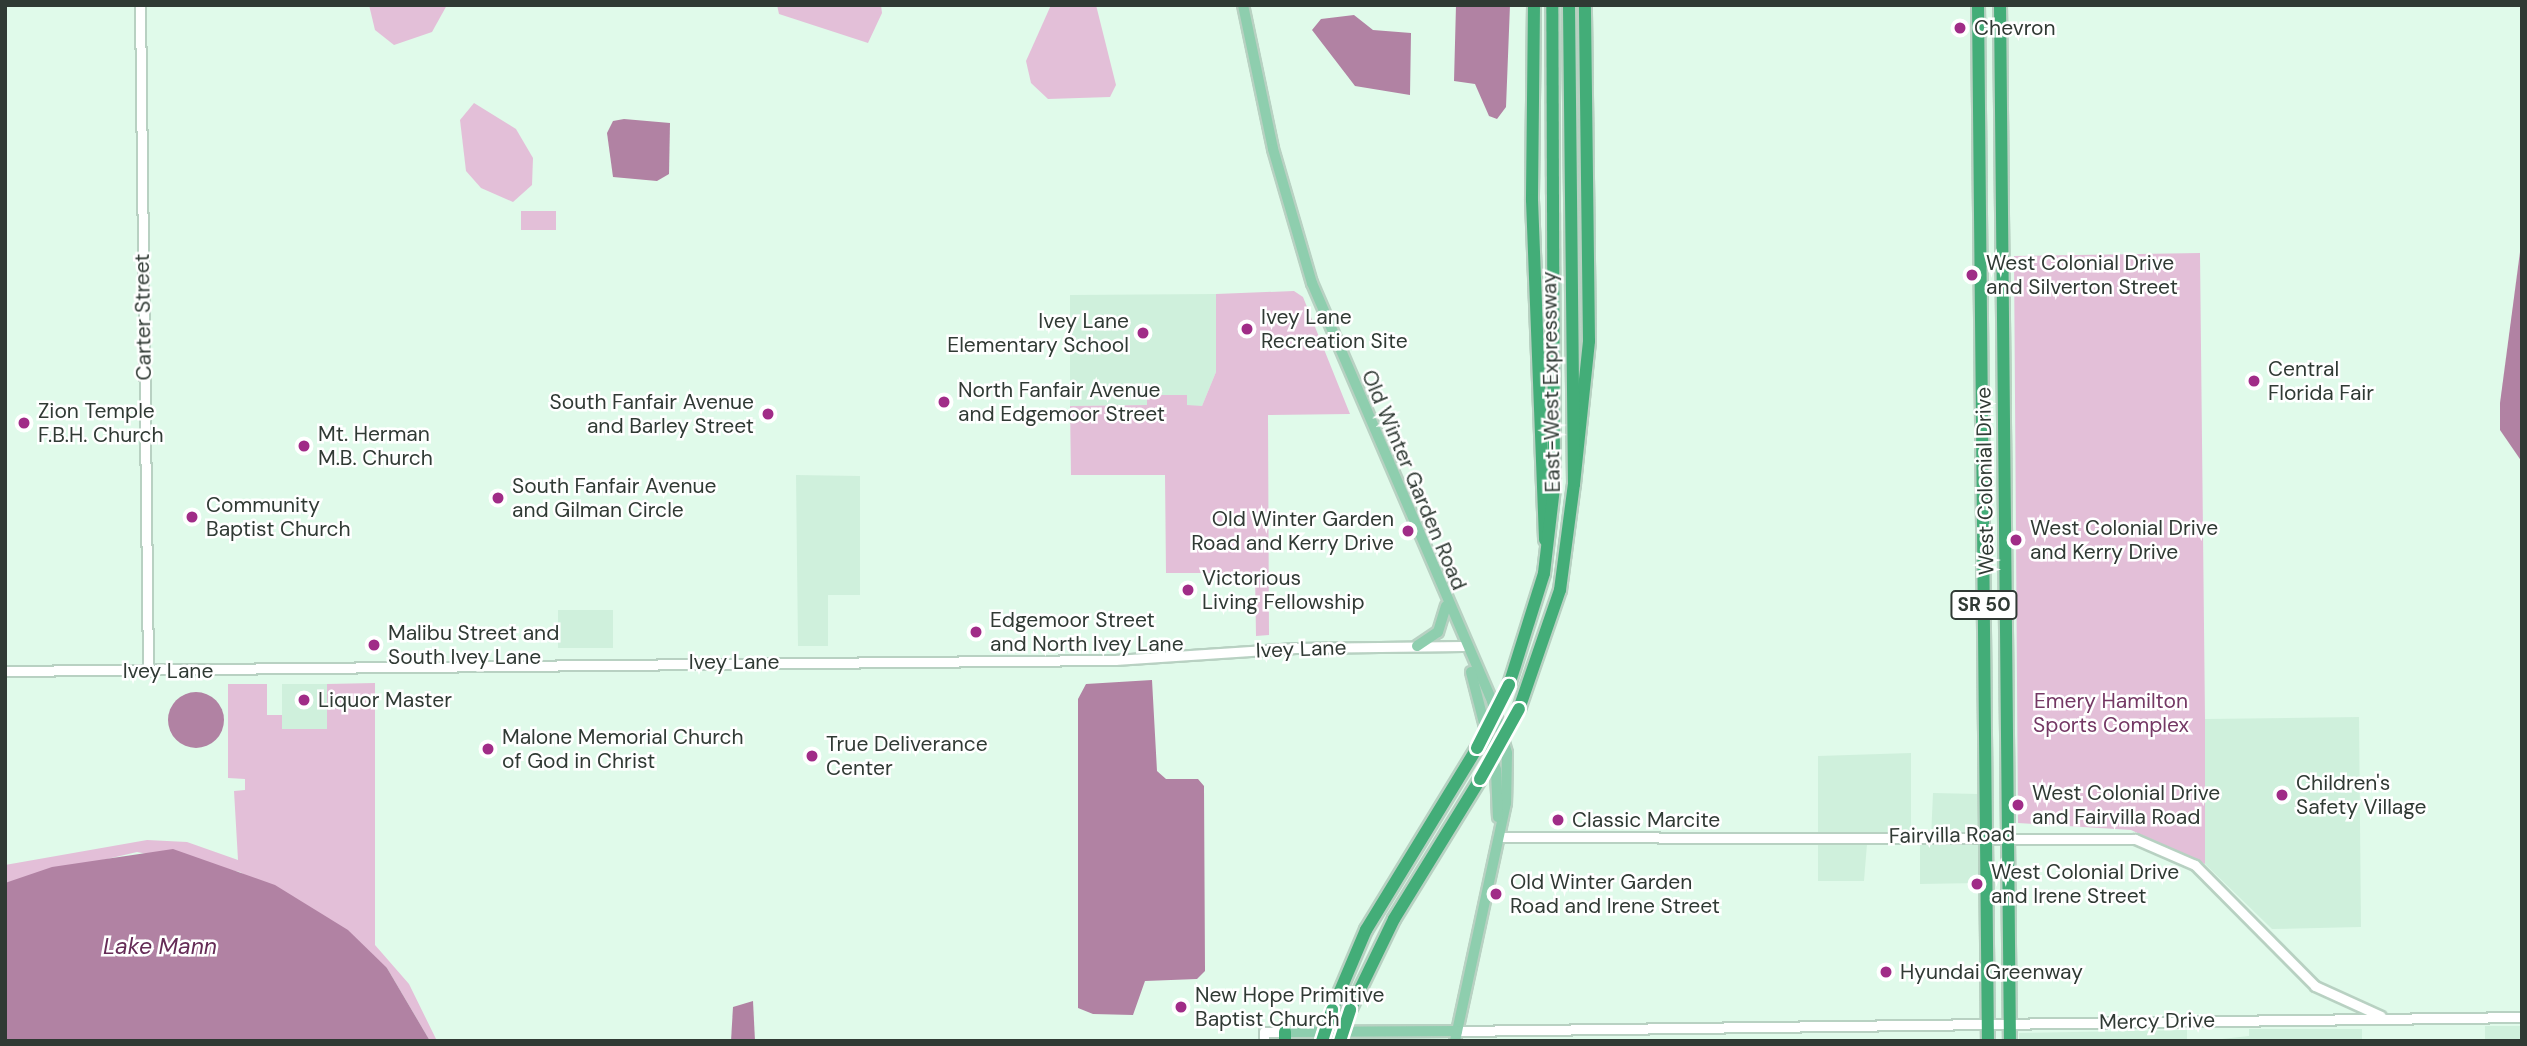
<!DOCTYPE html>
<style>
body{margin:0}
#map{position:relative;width:2527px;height:1046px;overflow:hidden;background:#e0faea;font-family:"DM Sans",sans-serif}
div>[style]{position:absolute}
.built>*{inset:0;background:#cff0dc;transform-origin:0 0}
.green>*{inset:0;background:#e3bfd8;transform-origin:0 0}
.water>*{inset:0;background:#b182a3}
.round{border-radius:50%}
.roads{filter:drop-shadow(2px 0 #b8d1c2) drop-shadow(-2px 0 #b8d1c2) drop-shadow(0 2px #b8d1c2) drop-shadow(0 -2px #b8d1c2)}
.minor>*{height:9px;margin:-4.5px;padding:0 4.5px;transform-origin:4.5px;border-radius:4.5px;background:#fff}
.major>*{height:10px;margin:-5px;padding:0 5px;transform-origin:5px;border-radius:5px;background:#8eceae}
.highway>*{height:12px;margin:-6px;padding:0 6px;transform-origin:6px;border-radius:6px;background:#43ad78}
.bridges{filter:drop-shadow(2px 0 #fff) drop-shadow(-2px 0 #fff) drop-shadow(0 2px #fff) drop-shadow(0 -2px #fff)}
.highway-bridge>*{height:12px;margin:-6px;padding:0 6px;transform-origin:6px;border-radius:6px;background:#43ad78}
.dots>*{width:19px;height:19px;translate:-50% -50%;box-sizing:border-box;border:4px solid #fff;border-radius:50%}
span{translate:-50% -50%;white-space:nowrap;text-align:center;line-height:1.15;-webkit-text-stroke:5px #fff;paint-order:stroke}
.shield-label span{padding:2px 5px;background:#fff;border:2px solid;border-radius:5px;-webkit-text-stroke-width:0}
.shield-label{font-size:19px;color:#303a34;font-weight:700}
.poi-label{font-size:21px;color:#303a34}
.left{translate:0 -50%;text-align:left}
.right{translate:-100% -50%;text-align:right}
.street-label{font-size:21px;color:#303a34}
.park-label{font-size:21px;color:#743864}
.water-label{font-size:23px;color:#652b56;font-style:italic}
.frame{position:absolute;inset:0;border:7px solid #303a34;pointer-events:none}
</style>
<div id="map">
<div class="built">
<div style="clip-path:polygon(1216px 294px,1216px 372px,1202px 406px,1187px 406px,1187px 395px,1147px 405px,1070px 406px,1070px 295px)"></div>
<div style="clip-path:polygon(796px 475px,860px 476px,860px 595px,828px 595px,828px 646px,798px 646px)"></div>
<div style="left:558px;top:610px;width:55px;height:38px"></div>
<div style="left:282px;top:684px;width:45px;height:45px"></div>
<div style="clip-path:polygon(2359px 717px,2361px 927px,2272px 929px,2205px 864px,2205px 719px)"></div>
<div style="clip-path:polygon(1911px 753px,1911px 832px,1868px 832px,1864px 881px,1818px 881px,1818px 756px)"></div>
<div style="clip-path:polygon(1933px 793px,1979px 794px,1979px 883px,1920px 884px,1920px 838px,1931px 838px)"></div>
<div style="left:2522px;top:1026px;width:15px;height:37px;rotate:90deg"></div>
<div style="clip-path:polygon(2249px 1029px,2362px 1029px,2362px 1041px,2204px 1041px,2249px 1036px)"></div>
<div style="clip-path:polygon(2187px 1030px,2187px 1041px,2019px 1041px,2019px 1033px)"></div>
</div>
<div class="green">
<div style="clip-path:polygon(369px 5px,447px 5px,432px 32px,394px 45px,375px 30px)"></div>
<div style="clip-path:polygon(777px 5px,881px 5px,882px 13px,868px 43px,779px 14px)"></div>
<div style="clip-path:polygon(1051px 5px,1096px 5px,1116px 85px,1110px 97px,1048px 99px,1031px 83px,1026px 61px)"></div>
<div style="clip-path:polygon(474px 103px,516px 129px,533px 158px,532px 185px,513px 202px,481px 188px,466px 171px,460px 120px)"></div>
<div style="left:521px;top:211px;width:35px;height:19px"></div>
<div style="clip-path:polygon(2200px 253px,2205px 719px,2205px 864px,2131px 830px,2018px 823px,2014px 256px)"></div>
<div style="clip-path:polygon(1294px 291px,1303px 297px,1350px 414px,1268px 415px,1269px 635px,1256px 636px,1255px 573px,1166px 573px,1165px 475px,1071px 475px,1070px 406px,1147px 405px,1147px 395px,1187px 395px,1187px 405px,1202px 406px,1216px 372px,1216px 294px)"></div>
<div style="clip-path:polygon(375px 683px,375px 945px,409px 984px,437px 1041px,430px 1041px,387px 968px,240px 872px,137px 852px,5px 883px,5px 865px,147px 840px,187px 842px,238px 860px,234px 791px,245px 790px,245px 779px,228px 778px,228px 684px,267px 684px,267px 715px,282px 715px,282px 729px,327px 729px,327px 684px)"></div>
</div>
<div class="water">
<div style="clip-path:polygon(1456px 5px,1510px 5px,1506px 107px,1497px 119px,1489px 116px,1475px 84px,1454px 81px)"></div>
<div style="clip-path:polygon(1354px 15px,1373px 30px,1411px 33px,1410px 95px,1355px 86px,1312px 30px,1321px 19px)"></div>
<div style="clip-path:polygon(624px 119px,670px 123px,669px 174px,657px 181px,613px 177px,607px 133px,613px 121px)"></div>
<div style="clip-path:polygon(2522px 237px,2522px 462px,2500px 430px,2500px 403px)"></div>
<div style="clip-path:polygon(1152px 680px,1157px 771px,1166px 779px,1198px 779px,1204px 786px,1205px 971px,1197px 979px,1145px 981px,1133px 1015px,1093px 1014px,1078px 1008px,1078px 699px,1086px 684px)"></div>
<div class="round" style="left:168px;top:692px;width:56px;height:56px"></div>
<div style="clip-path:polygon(173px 849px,275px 885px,348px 930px,387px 968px,430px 1041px,5px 1041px,5px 883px,52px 867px)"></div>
<div style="clip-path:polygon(753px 1001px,755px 1041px,731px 1041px,733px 1007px)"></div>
</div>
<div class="roads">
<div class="minor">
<div style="left:140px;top:5px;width:666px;rotate:89.31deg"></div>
<div style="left:5px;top:671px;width:1110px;rotate:-0.57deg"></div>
<div style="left:1115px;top:660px;width:181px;rotate:-3.8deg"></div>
<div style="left:1296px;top:648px;width:167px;rotate:-0.7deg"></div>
<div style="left:1498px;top:837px;width:637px;rotate:0.18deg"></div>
<div style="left:2135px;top:839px;width:65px;rotate:23.4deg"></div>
<div style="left:2195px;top:865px;width:170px;rotate:45.2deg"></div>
<div style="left:2315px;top:986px;width:72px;rotate:24.4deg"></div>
<div style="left:1457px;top:1031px;width:1065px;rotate:-0.75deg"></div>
<div style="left:1264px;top:1041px;width:9px;rotate:-90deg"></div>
<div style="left:1264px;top:1032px;width:21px"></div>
</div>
<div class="major">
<div style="left:1243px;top:5px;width:147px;rotate:78.2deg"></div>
<div style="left:1273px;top:149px;width:140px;rotate:73.8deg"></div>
<div style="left:1312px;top:283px;width:455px;rotate:66.7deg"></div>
<div style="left:1492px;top:701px;width:54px;rotate:73.9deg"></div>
<div style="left:1507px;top:753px;width:50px;rotate:91.1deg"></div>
<div style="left:1506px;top:803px;width:243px;rotate:102.1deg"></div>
<div style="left:1417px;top:646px;width:25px;rotate:-34deg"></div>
<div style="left:1438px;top:632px;width:27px;rotate:-73deg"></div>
<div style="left:1471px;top:672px;width:101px;rotate:75.7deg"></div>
<div style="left:1496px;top:770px;width:47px;rotate:87.6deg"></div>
<div style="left:1285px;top:1032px;width:172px;rotate:-0.3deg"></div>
</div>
<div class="highway">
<div style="left:1534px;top:5px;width:195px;rotate:90.6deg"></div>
<div style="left:1532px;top:200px;width:340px;rotate:87.8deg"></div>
<div style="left:1978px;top:5px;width:1036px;rotate:89.45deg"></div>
<div style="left:2000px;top:5px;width:1036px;rotate:89.45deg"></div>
<div style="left:1574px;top:484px;width:144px;rotate:-84deg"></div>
<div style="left:1589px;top:341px;width:336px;rotate:-90.7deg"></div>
<div style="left:1509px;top:685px;width:117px;rotate:-72.6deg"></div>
<div style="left:1544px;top:573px;width:86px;rotate:-83.3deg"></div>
<div style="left:1554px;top:488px;width:483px;rotate:-90.2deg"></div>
<div style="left:1519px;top:709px;width:126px;rotate:-71deg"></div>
<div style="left:1560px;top:590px;width:107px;rotate:-82.5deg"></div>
<div style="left:1574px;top:484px;width:479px;rotate:-90.6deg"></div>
<div style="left:1332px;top:1010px;width:87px;rotate:-67deg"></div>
<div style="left:1366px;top:930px;width:213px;rotate:-58.6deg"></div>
<div style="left:1350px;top:1010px;width:101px;rotate:-64.2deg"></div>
<div style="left:1394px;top:919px;width:164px;rotate:-58.4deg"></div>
<div style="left:1285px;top:1041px;width:9px;rotate:-90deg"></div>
</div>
</div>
<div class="bridges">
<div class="highway-bridge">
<div style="left:1477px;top:748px;width:71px;rotate:-63.1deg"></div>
<div style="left:1480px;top:779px;width:80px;rotate:-60.9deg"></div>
<div style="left:1322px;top:1041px;width:33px;rotate:-72deg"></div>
<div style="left:1340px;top:1041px;width:33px;rotate:-72deg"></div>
</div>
</div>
<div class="dots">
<div style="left:1960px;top:28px;background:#a02c87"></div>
<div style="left:1972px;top:275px;background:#a02c87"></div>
<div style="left:1247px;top:329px;background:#a02c87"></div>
<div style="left:1143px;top:333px;background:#a02c87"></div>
<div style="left:2254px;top:381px;background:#a02c87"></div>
<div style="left:944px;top:402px;background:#a02c87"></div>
<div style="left:768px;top:414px;background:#a02c87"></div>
<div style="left:24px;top:423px;background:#a02c87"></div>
<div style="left:304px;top:446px;background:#a02c87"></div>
<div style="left:498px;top:498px;background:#a02c87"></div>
<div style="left:192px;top:517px;background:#a02c87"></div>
<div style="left:1408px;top:531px;background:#a02c87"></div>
<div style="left:2016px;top:540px;background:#a02c87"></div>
<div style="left:1188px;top:590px;background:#a02c87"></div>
<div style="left:976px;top:632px;background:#a02c87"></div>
<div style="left:374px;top:645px;background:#a02c87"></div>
<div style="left:304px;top:700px;background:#a02c87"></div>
<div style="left:488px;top:749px;background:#a02c87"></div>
<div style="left:812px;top:756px;background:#a02c87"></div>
<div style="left:2282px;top:795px;background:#a02c87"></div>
<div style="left:2018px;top:805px;background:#a02c87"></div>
<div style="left:1558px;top:820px;background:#a02c87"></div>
<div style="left:1977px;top:884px;background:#a02c87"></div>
<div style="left:1496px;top:894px;background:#a02c87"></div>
<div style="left:1886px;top:972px;background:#a02c87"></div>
<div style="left:1181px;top:1007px;background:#a02c87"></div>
</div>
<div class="shield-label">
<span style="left:1984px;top:605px">SR 50</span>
</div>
<div class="poi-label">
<span class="left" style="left:1974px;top:28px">Chevron</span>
<span class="left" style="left:1986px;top:275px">West Colonial Drive<br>and Silverton Street</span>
<span class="left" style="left:1261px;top:329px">Ivey Lane<br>Recreation Site</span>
<span class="right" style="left:1129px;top:333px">Ivey Lane<br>Elementary School</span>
<span class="left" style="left:2268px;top:381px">Central<br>Florida Fair</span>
<span class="left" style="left:958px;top:402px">North Fanfair Avenue<br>and Edgemoor Street</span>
<span class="right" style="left:754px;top:414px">South Fanfair Avenue<br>and Barley Street</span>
<span class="left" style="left:38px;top:423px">Zion Temple<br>F.B.H. Church</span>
<span class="left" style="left:318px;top:446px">Mt. Herman<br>M.B. Church</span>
<span class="left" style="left:512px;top:498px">South Fanfair Avenue<br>and Gilman Circle</span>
<span class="left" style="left:206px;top:517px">Community<br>Baptist Church</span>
<span class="right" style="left:1394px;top:531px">Old Winter Garden<br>Road and Kerry Drive</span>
<span class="left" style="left:2030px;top:540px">West Colonial Drive<br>and Kerry Drive</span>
<span class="left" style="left:1202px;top:590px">Victorious<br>Living Fellowship</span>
<span class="left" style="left:990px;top:632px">Edgemoor Street<br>and North Ivey Lane</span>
<span class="left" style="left:388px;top:645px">Malibu Street and<br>South Ivey Lane</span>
<span class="left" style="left:318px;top:700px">Liquor Master</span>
<span class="left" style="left:502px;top:749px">Malone Memorial Church<br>of God in Christ</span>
<span class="left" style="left:826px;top:756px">True Deliverance<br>Center</span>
<span class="left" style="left:2296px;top:795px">Children's<br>Safety Village</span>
<span class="left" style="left:2032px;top:805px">West Colonial Drive<br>and Fairvilla Road</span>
<span class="left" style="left:1572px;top:820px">Classic Marcite</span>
<span class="left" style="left:1991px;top:884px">West Colonial Drive<br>and Irene Street</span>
<span class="left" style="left:1510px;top:894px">Old Winter Garden<br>Road and Irene Street</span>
<span class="left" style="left:1900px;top:972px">Hyundai Greenway</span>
<span class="left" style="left:1195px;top:1007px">New Hope Primitive<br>Baptist Church</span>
</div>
<div class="street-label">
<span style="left:143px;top:317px;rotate:-91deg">Carter Street</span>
<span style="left:1551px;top:382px;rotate:-91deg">East-West Expressway</span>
<span style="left:1414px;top:480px;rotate:67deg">Old Winter Garden Road</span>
<span style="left:1985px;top:481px;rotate:-91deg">West Colonial Drive</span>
<span style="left:1301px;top:649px;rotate:-2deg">Ivey Lane</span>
<span style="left:734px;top:662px">Ivey Lane</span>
<span style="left:168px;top:671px">Ivey Lane</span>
<span style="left:1952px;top:835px;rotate:-1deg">Fairvilla Road</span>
<span style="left:2157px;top:1021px;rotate:-1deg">Mercy Drive</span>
</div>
<div class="park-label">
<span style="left:2111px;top:713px">Emery Hamilton<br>Sports Complex</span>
</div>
<div class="water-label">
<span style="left:160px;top:946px">Lake Mann</span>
</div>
<div class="frame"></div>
</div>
